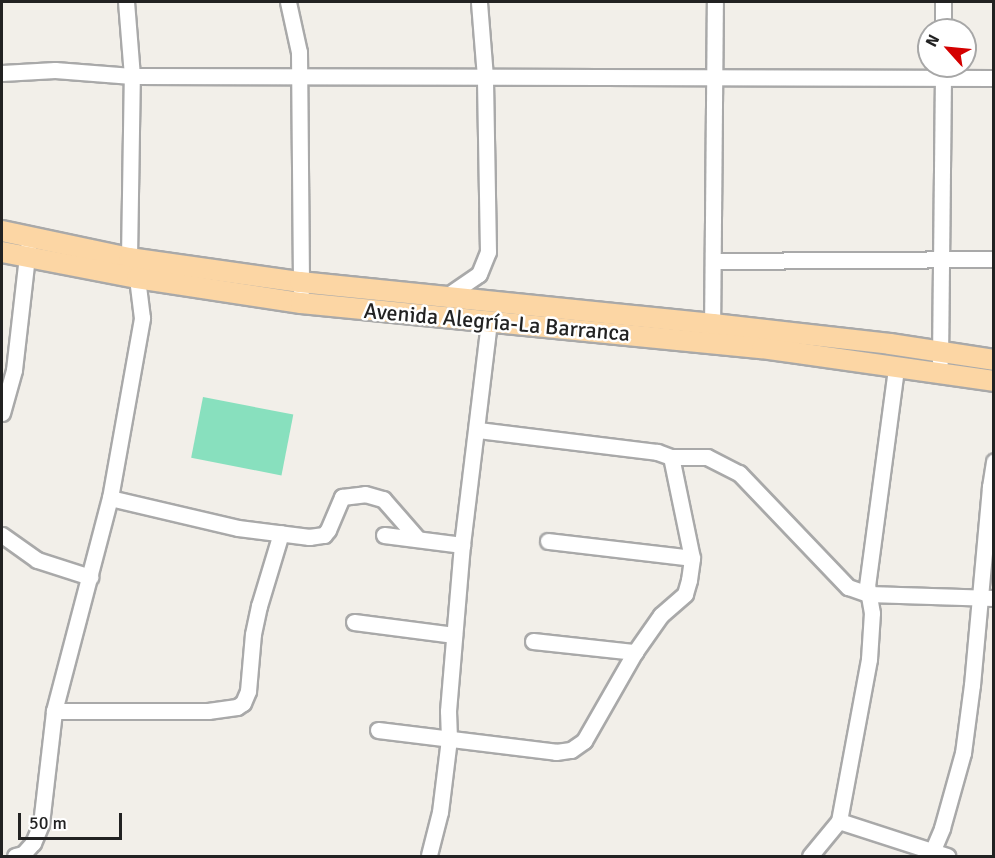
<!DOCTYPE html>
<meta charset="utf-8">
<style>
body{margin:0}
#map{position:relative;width:995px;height:858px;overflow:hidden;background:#f2efe9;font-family:Signika,sans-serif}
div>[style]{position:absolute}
.pitch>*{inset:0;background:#88e0be;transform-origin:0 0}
.roads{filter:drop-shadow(2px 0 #a9a9a9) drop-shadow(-2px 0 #a9a9a9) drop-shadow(0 2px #a9a9a9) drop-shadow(0 -2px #a9a9a9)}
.minor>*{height:15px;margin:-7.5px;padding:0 7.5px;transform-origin:7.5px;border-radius:7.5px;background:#fff}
.major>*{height:20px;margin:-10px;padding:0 10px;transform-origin:10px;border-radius:10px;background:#fcd6a4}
span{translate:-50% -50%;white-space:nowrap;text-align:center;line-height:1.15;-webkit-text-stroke:5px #fff;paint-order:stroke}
.street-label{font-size:22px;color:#222}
.frame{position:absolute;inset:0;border:3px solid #222;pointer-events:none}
.north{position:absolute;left:917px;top:18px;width:60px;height:60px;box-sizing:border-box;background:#fff;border:2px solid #a7a7a7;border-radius:50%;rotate:297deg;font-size:16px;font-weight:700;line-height:24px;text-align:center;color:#222}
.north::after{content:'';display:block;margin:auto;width:21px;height:27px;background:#d40000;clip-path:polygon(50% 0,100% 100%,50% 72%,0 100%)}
.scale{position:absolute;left:18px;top:813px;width:104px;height:27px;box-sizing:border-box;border:3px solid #222;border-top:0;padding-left:8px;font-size:18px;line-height:21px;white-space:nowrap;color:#222;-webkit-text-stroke:4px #fff;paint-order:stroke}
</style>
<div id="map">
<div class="pitch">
<div style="left:203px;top:397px;width:92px;height:62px;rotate:11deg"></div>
</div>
<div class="roads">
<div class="minor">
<div style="left:288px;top:2px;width:51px;rotate:77.6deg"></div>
<div style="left:299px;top:52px;width:239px;rotate:89.5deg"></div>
<div style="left:943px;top:30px;width:28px;rotate:-90deg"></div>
<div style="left:2px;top:73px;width:53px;rotate:-3.2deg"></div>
<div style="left:55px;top:70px;width:77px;rotate:4.5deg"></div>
<div style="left:132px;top:76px;width:862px;rotate:0.13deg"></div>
<div style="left:713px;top:261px;width:281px;rotate:-0.4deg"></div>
<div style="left:444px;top:298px;width:42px;rotate:-34.4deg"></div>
<div style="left:479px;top:274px;width:24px;rotate:-68deg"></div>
<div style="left:488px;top:252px;width:175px;rotate:-91deg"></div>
<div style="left:485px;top:77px;width:75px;rotate:-94.6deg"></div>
<div style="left:712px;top:334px;width:332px;rotate:-89.5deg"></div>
<div style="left:940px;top:361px;width:295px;rotate:-89.4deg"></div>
<div style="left:2px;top:413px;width:45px;rotate:-74.4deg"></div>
<div style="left:14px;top:370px;width:123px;rotate:-83.5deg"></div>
<div style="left:671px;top:457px;width:36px"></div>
<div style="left:707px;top:457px;width:36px;rotate:27deg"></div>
<div style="left:739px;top:473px;width:158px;rotate:46.3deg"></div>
<div style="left:848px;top:587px;width:21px;rotate:19deg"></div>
<div style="left:868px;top:594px;width:126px;rotate:1.8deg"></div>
<div style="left:990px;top:487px;width:26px;rotate:-81deg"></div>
<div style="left:110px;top:498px;width:131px;rotate:13.2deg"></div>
<div style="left:238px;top:528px;width:72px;rotate:7.2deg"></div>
<div style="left:309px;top:537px;width:15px;rotate:-8deg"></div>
<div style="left:324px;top:535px;width:6px;rotate:-51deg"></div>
<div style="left:328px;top:530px;width:36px;rotate:-67deg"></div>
<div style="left:342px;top:497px;width:23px;rotate:-7deg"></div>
<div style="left:365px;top:494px;width:19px;rotate:16deg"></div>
<div style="left:383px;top:499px;width:53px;rotate:48.8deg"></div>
<div style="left:2px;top:535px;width:43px;rotate:35.5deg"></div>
<div style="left:37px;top:560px;width:56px;rotate:17.8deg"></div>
<div style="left:384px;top:535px;width:79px;rotate:7.3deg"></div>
<div style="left:548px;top:541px;width:145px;rotate:6.7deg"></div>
<div style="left:354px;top:622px;width:101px;rotate:7.4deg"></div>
<div style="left:533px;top:641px;width:103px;rotate:6.2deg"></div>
<div style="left:54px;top:711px;width:154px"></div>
<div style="left:208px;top:711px;width:29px;rotate:-8deg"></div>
<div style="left:237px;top:707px;width:7px;rotate:-34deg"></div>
<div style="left:243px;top:703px;width:13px;rotate:-67deg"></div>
<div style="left:248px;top:691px;width:57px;rotate:-85deg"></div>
<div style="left:253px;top:634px;width:29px;rotate:-78deg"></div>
<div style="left:259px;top:606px;width:76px;rotate:-73.2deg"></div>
<div style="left:378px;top:730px;width:179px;rotate:7deg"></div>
<div style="left:556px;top:752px;width:15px;rotate:-8deg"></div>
<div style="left:571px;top:750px;width:16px;rotate:-35deg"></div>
<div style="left:584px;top:741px;width:103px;rotate:-60.2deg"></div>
<div style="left:635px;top:652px;width:45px;rotate:-54.9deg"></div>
<div style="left:661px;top:615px;width:32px;rotate:-41deg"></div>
<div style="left:685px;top:594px;width:15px;rotate:-74deg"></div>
<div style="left:689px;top:580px;width:22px;rotate:-82deg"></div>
<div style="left:692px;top:558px;width:103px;rotate:-101.7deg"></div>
<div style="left:671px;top:457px;width:15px;rotate:-160deg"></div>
<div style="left:657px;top:452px;width:181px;rotate:-173deg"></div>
<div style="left:839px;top:821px;width:114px;rotate:18deg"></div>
<div style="left:932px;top:852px;width:26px;rotate:-67deg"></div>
<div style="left:942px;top:828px;width:78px;rotate:-74.4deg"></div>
<div style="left:963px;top:753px;width:69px;rotate:-82.5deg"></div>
<div style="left:972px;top:685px;width:199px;rotate:-84.8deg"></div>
<div style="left:990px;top:487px;width:4px;rotate:14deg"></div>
<div style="left:429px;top:855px;width:44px;rotate:-75.7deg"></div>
<div style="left:440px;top:812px;width:74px;rotate:-83deg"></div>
<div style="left:449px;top:739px;width:28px;rotate:-92deg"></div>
<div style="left:448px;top:711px;width:167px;rotate:-85.2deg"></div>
<div style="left:462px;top:545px;width:225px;rotate:-83.1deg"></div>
<div style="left:15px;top:856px;width:8px;rotate:-14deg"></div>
<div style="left:23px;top:854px;width:15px;rotate:-48deg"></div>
<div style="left:33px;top:843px;width:21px;rotate:-67deg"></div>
<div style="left:41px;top:824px;width:114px;rotate:-83.4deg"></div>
<div style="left:54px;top:711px;width:220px;rotate:-75.3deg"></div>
<div style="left:110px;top:498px;width:183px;rotate:-79.9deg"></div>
<div style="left:142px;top:318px;width:40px;rotate:-97.1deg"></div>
<div style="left:137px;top:278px;width:22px;rotate:-112deg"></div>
<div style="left:129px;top:258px;width:182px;rotate:-89.1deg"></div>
<div style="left:132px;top:76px;width:74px;rotate:-94.6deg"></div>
<div style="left:810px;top:856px;width:45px;rotate:-50.4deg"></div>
<div style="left:839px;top:821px;width:165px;rotate:-79.5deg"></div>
<div style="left:869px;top:659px;width:46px;rotate:-86.3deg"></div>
<div style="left:872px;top:613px;width:27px;rotate:-100deg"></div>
<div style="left:867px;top:586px;width:220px;rotate:-82.4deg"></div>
</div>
<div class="major">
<div style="left:2px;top:231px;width:130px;rotate:12deg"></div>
<div style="left:129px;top:258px;width:173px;rotate:8deg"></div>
<div style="left:300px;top:282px;width:415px;rotate:5.8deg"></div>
<div style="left:713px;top:324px;width:178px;rotate:6.4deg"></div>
<div style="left:890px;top:344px;width:105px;rotate:8.7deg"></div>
<div style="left:2px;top:252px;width:137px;rotate:10.9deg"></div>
<div style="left:137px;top:278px;width:166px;rotate:8.7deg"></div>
<div style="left:301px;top:303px;width:463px;rotate:5.6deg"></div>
<div style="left:762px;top:348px;width:234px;rotate:8.1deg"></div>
</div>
</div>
<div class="street-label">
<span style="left:497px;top:322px;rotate:5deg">Avenida Alegría-La Barranca</span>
</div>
<div class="frame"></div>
<div class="north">N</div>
<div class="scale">50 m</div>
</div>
